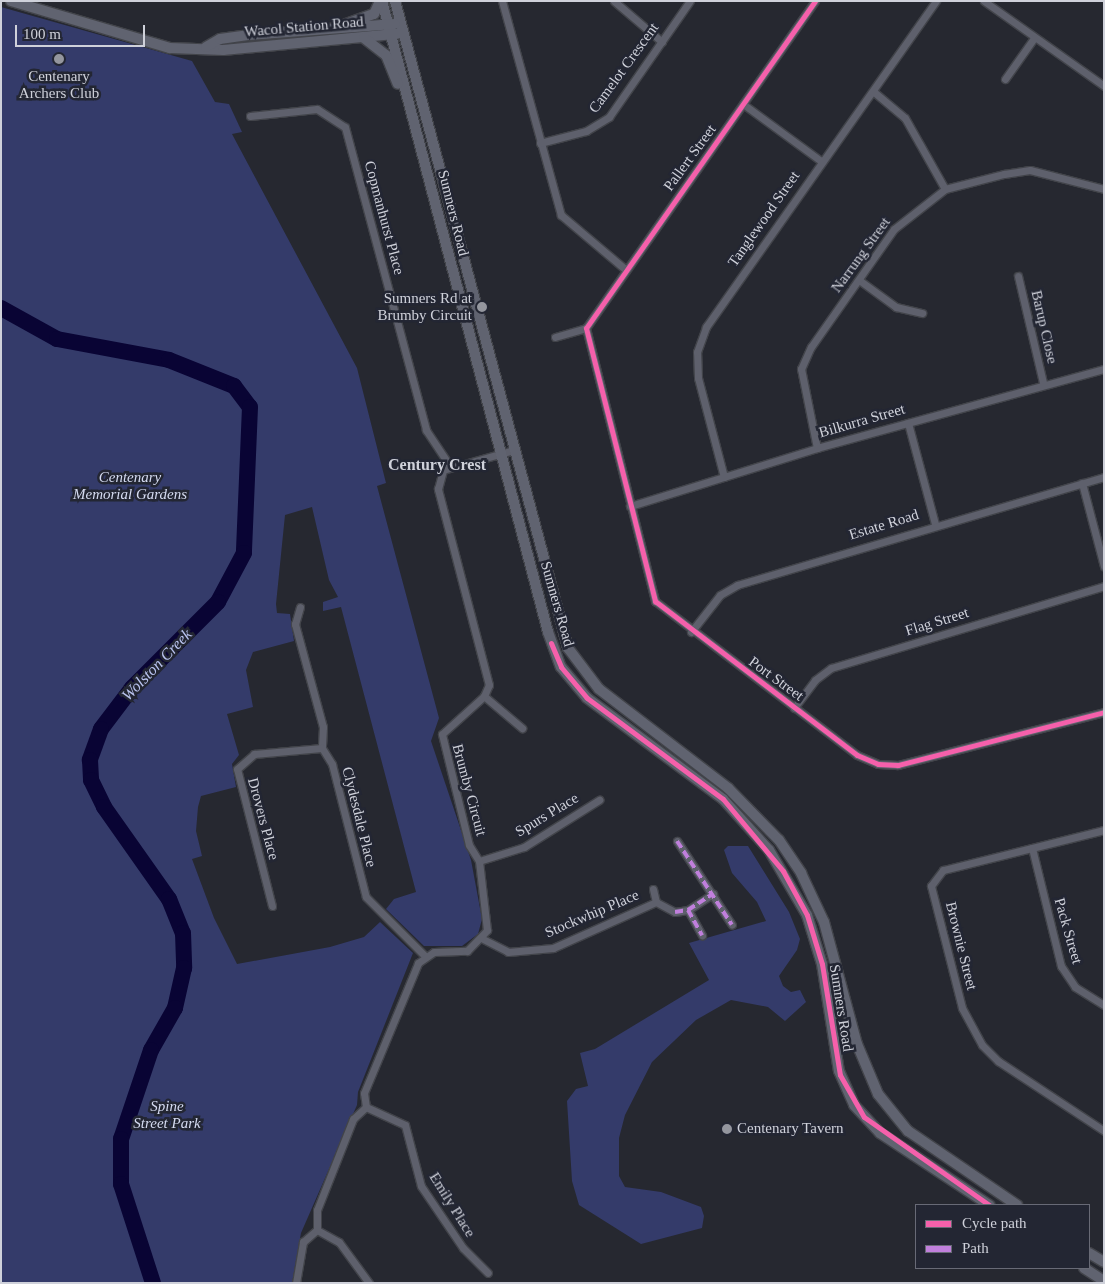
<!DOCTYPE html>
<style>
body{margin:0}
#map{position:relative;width:1105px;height:1284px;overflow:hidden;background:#262830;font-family:"Times New Roman",serif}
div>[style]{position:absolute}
.green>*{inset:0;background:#343b6a}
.river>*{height:16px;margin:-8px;padding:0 8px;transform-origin:8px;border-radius:8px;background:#090434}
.roads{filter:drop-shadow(1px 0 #42444a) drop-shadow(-1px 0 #42444a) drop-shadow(0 1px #42444a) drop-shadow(0 -1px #42444a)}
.street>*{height:7px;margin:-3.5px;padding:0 3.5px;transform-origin:3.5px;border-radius:3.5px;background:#5e606c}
.secondary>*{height:10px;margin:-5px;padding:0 5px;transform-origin:5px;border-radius:5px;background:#606370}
.quiet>*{height:4px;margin-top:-2px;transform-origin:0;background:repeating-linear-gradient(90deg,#c07fdc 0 8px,transparent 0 12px)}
.cycleway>*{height:5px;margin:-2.5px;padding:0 2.5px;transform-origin:2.5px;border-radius:2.5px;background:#f560ab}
.dots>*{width:14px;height:14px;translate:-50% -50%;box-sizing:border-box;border:2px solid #232633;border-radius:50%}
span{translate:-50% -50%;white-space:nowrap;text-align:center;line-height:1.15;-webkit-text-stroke:5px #232633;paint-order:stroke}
.street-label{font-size:15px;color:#cfd1da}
.poi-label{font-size:15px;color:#cfd1da}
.right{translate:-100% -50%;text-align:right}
.left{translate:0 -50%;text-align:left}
.park-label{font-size:15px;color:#d5dbf1;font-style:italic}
.neighbourhood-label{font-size:16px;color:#cfd1da;font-weight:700}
.water-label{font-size:16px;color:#b9c3ef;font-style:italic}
.frame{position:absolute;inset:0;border:2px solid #cfd1da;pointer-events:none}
.legend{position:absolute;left:915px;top:1204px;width:175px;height:65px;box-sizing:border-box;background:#232633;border:1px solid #686a76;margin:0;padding:6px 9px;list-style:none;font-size:15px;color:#cfd1da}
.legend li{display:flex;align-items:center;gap:10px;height:25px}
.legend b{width:25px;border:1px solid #686a76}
.scale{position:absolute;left:15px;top:25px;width:130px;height:22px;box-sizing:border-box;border:2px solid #cfd1da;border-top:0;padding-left:6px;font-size:15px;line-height:18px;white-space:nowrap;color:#cfd1da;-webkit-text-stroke:4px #232633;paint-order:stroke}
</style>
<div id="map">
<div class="green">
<div style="clip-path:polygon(1px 7px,192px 61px,215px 102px,229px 104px,242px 132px,232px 134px,357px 368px,386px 483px,377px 486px,439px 718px,431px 741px,471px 860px,482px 919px,478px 934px,462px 946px,424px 946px,386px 909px,394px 899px,416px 892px,341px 607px,323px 611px,323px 602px,338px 597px,329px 580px,312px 507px,285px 515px,276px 604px,277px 613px,290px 614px,294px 641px,253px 652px,246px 670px,253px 707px,227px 714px,239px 755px,232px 764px,236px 787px,201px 796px,198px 807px,196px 831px,202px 856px,192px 859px,214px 918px,237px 964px,330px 947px,364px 937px,380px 922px,413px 953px,358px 1092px,357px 1105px,301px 1233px,292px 1283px,1px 1283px)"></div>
<div style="clip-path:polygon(728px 846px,748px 846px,789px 912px,800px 939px,797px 950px,779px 976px,783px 986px,791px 992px,800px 990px,806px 1002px,785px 1021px,768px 1007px,731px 1000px,696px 1020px,652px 1062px,625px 1115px,619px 1138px,619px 1176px,625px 1187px,661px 1192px,701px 1207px,704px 1216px,702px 1228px,641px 1244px,579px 1205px,572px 1181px,567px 1101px,576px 1089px,588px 1086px,580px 1053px,595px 1049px,709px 980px,689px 943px,766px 921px,757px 902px,732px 873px,724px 850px)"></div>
</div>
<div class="river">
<div style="left:1px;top:308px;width:64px;rotate:29deg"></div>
<div style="left:57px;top:339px;width:114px;rotate:10.6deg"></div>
<div style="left:169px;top:360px;width:70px;rotate:21.8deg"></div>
<div style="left:234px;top:386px;width:26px;rotate:53deg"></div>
<div style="left:250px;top:407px;width:146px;rotate:92.4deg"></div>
<div style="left:244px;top:553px;width:55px;rotate:118deg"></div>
<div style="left:218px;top:602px;width:122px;rotate:135deg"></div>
<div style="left:132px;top:688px;width:51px;rotate:127.1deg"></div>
<div style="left:101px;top:729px;width:33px;rotate:110deg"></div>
<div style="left:90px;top:760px;width:20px;rotate:87deg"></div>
<div style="left:91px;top:780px;width:30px;rotate:64deg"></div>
<div style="left:104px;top:807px;width:113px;rotate:54.8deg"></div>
<div style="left:169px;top:899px;width:37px;rotate:68deg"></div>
<div style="left:183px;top:933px;width:35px;rotate:88deg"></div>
<div style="left:184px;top:968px;width:41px;rotate:102.7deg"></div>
<div style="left:175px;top:1008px;width:48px;rotate:119.7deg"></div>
<div style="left:151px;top:1050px;width:94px;rotate:108.6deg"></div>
<div style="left:121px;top:1139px;width:45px;rotate:90deg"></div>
<div style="left:121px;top:1184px;width:104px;rotate:72.1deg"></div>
</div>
<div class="roads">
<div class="street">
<div style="left:502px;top:1px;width:222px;rotate:74.6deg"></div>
<div style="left:561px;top:215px;width:84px;rotate:40.2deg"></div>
<div style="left:614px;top:1px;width:63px;rotate:40.5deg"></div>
<div style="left:815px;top:1px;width:399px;rotate:125deg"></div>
<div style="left:586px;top:328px;width:282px;rotate:75.8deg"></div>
<div style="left:655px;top:601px;width:254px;rotate:37.3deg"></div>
<div style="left:857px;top:755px;width:23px;rotate:23deg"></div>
<div style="left:878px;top:764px;width:20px;rotate:3deg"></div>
<div style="left:898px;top:765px;width:213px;rotate:-14.4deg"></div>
<div style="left:984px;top:1px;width:147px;rotate:35.3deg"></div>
<div style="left:1005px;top:79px;width:50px;rotate:-54.7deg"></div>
<div style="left:874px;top:92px;width:40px;rotate:40deg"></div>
<div style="left:905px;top:118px;width:81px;rotate:60.6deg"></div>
<div style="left:743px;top:104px;width:97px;rotate:36.2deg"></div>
<div style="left:250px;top:116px;width:67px;rotate:-6deg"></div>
<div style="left:317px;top:109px;width:33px;rotate:33deg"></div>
<div style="left:345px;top:127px;width:314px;rotate:75deg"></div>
<div style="left:426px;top:430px;width:43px;rotate:56.3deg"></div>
<div style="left:540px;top:143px;width:48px;rotate:-14.6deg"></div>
<div style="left:586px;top:131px;width:27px;rotate:-31deg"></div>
<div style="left:609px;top:117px;width:141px;rotate:-55.1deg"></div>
<div style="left:1018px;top:276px;width:110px;rotate:76.8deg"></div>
<div style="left:859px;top:280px;width:46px;rotate:36.1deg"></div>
<div style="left:896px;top:307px;width:27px;rotate:13deg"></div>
<div style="left:555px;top:337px;width:32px;rotate:-16deg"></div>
<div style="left:908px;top:423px;width:105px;rotate:75deg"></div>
<div style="left:817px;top:448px;width:81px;rotate:-101.4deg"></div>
<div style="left:801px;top:369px;width:24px;rotate:-66deg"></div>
<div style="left:811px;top:347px;width:144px;rotate:-54.9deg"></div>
<div style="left:894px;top:229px;width:65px;rotate:-38.1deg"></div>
<div style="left:945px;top:189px;width:61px;rotate:-14.3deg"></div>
<div style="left:1004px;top:174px;width:26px;rotate:-9deg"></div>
<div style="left:1030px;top:170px;width:76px;rotate:14.4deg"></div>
<div style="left:724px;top:477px;width:102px;rotate:-104.7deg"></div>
<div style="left:698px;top:378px;width:26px;rotate:-92deg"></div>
<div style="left:697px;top:352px;width:27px;rotate:-70deg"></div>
<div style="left:706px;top:327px;width:399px;rotate:-54.8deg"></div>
<div style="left:1082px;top:483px;width:86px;rotate:75.2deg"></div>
<div style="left:630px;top:506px;width:196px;rotate:-17.2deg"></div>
<div style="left:817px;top:448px;width:298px;rotate:-15.4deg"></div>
<div style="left:300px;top:607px;width:18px;rotate:106deg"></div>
<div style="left:295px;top:624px;width:107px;rotate:74.8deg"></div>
<div style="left:323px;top:727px;width:21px;rotate:93deg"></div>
<div style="left:322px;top:748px;width:19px;rotate:58deg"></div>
<div style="left:332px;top:764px;width:137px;rotate:75.7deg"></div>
<div style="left:366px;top:897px;width:83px;rotate:45deg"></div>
<div style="left:691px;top:632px;width:47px;rotate:-51.9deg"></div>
<div style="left:720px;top:595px;width:20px;rotate:-30deg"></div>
<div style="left:737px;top:585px;width:383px;rotate:-16.4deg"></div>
<div style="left:484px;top:696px;width:50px;rotate:40.1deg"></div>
<div style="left:794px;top:708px;width:35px;rotate:-53deg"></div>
<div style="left:815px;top:680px;width:20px;rotate:-37deg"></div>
<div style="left:831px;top:668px;width:285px;rotate:-16.7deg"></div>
<div style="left:1104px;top:830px;width:166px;rotate:166deg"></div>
<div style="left:943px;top:870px;width:20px;rotate:127deg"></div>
<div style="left:931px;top:886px;width:126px;rotate:75.7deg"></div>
<div style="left:962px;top:1008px;width:42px;rotate:61.6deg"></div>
<div style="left:982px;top:1045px;width:23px;rotate:45deg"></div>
<div style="left:998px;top:1061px;width:127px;rotate:33.4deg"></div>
<div style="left:677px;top:841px;width:100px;rotate:56.8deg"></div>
<div style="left:1032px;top:848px;width:122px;rotate:76.2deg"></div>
<div style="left:1061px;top:966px;width:25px;rotate:56deg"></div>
<div style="left:1075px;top:987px;width:34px;rotate:32deg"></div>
<div style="left:479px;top:861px;width:47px;rotate:-17.3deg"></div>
<div style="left:524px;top:847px;width:89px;rotate:-32.1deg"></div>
<div style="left:653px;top:889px;width:13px;rotate:77deg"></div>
<div style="left:656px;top:902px;width:21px;rotate:28deg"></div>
<div style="left:675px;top:912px;width:13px;rotate:-9deg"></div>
<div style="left:688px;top:910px;width:30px;rotate:-33deg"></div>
<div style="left:272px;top:906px;width:141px;rotate:-104.3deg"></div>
<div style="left:237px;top:769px;width:23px;rotate:-41deg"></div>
<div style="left:254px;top:754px;width:68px;rotate:-5deg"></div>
<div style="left:688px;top:910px;width:29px;rotate:61deg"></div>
<div style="left:483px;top:939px;width:28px;rotate:27deg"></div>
<div style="left:508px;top:952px;width:45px;rotate:-5.1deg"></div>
<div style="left:553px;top:948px;width:113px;rotate:-24.1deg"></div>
<div style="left:366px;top:1107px;width:43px;rotate:24.8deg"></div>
<div style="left:405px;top:1125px;width:63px;rotate:75.3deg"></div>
<div style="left:421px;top:1186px;width:75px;rotate:55.9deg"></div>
<div style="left:463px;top:1248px;width:35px;rotate:45deg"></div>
<div style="left:317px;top:1230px;width:25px;rotate:29deg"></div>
<div style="left:339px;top:1242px;width:51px;rotate:53.8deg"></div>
<div style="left:296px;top:1283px;width:42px;rotate:-80.3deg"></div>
<div style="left:303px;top:1242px;width:18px;rotate:-41deg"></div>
<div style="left:317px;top:1230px;width:20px;rotate:-90deg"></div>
<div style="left:317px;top:1210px;width:98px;rotate:-68.4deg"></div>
<div style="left:353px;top:1119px;width:18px;rotate:-43deg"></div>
<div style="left:366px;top:1107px;width:14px;rotate:-98deg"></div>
<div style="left:364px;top:1093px;width:141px;rotate:-67.4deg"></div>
<div style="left:418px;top:963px;width:19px;rotate:-35deg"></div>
<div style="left:434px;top:952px;width:33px;rotate:-2deg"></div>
<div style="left:467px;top:951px;width:29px;rotate:-46deg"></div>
<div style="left:487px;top:930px;width:69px;rotate:-96.6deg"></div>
<div style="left:479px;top:861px;width:19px;rotate:-122deg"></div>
<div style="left:469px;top:845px;width:114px;rotate:-103.7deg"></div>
<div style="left:442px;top:734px;width:57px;rotate:-42.1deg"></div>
<div style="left:484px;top:696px;width:12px;rotate:-66deg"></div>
<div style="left:489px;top:685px;width:203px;rotate:-104.6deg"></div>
<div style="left:438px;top:489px;width:20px;rotate:-75deg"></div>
<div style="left:443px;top:470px;width:74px;rotate:-15.7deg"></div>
</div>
<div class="secondary">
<div style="left:11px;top:1px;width:166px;rotate:16.5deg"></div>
<div style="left:170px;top:48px;width:53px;rotate:2.2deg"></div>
<div style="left:223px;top:50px;width:175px;rotate:-5.3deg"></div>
<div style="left:382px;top:1px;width:652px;rotate:75.26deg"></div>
<div style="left:548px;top:632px;width:37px;rotate:70deg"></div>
<div style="left:561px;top:667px;width:40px;rotate:50deg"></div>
<div style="left:587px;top:698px;width:169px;rotate:36.6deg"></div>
<div style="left:723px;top:799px;width:69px;rotate:48deg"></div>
<div style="left:769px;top:850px;width:75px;rotate:59.7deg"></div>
<div style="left:807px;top:915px;width:51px;rotate:73deg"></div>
<div style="left:822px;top:964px;width:108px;rotate:81deg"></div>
<div style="left:839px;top:1071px;width:37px;rotate:66deg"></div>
<div style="left:854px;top:1105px;width:38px;rotate:47deg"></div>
<div style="left:880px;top:1133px;width:131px;rotate:33.4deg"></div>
<div style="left:395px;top:1px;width:670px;rotate:75.03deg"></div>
<div style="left:568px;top:648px;width:51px;rotate:52.9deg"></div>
<div style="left:599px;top:689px;width:163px;rotate:37.5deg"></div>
<div style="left:728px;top:788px;width:73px;rotate:45.6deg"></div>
<div style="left:779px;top:840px;width:40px;rotate:56deg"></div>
<div style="left:801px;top:873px;width:54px;rotate:64.9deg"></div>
<div style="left:824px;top:922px;width:126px;rotate:74.9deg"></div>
<div style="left:857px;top:1044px;width:54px;rotate:67.2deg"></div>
<div style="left:878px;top:1094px;width:48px;rotate:51deg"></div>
<div style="left:908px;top:1131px;width:132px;rotate:34.2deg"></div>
<div style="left:346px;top:24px;width:30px;rotate:-20deg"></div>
<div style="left:374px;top:14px;width:14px;rotate:-65deg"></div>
<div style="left:364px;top:38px;width:28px;rotate:38deg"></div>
<div style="left:386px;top:55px;width:31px;rotate:68deg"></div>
<div style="left:206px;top:47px;width:16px;rotate:-30deg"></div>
<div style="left:220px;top:39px;width:28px;rotate:-8deg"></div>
<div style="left:248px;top:35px;width:147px;rotate:-4.3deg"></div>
<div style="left:1089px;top:1253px;width:17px;rotate:31deg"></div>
<div style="left:1084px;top:1268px;width:24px;rotate:33deg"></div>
</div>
</div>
<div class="quiet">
<div style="left:677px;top:841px;width:100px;rotate:56.8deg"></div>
<div style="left:688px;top:910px;width:29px;rotate:61deg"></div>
<div style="left:675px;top:912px;width:13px;rotate:-9deg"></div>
<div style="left:688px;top:910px;width:30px;rotate:-33deg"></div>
</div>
<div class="cycleway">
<div style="left:815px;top:1px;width:399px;rotate:125deg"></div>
<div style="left:586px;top:328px;width:282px;rotate:75.8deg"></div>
<div style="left:655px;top:601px;width:254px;rotate:37.3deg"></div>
<div style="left:857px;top:755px;width:23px;rotate:23deg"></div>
<div style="left:878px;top:764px;width:20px;rotate:3deg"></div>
<div style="left:898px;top:765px;width:213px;rotate:-14.4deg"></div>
<div style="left:551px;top:643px;width:26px;rotate:67deg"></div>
<div style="left:561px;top:667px;width:40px;rotate:50deg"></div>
<div style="left:587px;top:698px;width:169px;rotate:36.6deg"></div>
<div style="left:723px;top:799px;width:94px;rotate:50.2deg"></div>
<div style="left:783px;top:871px;width:50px;rotate:61.4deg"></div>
<div style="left:807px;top:915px;width:51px;rotate:73deg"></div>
<div style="left:822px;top:964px;width:112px;rotate:80.8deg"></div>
<div style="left:840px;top:1075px;width:48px;rotate:60.3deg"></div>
<div style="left:864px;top:1117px;width:153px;rotate:35.1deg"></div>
</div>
<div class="dots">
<div style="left:59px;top:59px;background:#94969e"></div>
<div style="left:482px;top:307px;background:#94969e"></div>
<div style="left:727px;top:1129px;background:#94969e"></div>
</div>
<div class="street-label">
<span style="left:304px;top:27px;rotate:-5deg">Wacol Station Road</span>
<span style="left:624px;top:68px;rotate:-54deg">Camelot Crescent</span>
<span style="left:690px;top:158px;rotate:-54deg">Pallert Street</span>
<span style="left:453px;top:213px;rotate:76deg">Sumners Road</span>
<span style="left:384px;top:218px;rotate:75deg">Copmanhurst Place</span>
<span style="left:764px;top:219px;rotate:-55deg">Tanglewood Street</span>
<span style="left:861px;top:255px;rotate:-54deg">Narrung Street</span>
<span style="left:1044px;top:327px;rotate:77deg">Barup Close</span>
<span style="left:862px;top:421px;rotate:-16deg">Bilkurra Street</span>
<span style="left:884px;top:525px;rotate:-17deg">Estate Road</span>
<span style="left:557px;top:604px;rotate:74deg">Sumners Road</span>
<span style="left:937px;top:622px;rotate:-17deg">Flag Street</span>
<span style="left:776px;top:679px;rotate:36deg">Port Street</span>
<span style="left:469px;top:790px;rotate:75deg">Brumby Circuit</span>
<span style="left:547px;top:815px;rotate:-31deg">Spurs Place</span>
<span style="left:359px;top:817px;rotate:76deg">Clydesdale Place</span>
<span style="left:263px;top:819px;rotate:75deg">Drovers Place</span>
<span style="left:592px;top:914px;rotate:-23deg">Stockwhip Place</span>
<span style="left:1068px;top:931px;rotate:74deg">Pack Street</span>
<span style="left:961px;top:946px;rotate:76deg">Brownie Street</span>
<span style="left:841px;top:1008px;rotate:81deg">Sumners Road</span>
<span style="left:452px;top:1205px;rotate:58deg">Emily Place</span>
</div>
<div class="poi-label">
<span style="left:59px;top:85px">Centenary<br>Archers Club</span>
<span class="right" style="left:472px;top:307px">Sumners Rd at<br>Brumby Circuit</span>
<span class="left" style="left:737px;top:1129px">Centenary Tavern</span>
</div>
<div class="park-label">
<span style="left:130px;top:486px">Centenary<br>Memorial Gardens</span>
<span style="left:167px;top:1115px">Spine<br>Street Park</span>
</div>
<div class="neighbourhood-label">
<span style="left:437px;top:465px">Century Crest</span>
</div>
<div class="water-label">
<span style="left:157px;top:665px;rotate:-46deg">Wolston Creek</span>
</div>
<div class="frame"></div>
<ul class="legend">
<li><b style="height:6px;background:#f560ab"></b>Cycle path</li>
<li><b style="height:6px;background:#c07fdc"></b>Path</li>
</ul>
<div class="scale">100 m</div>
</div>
